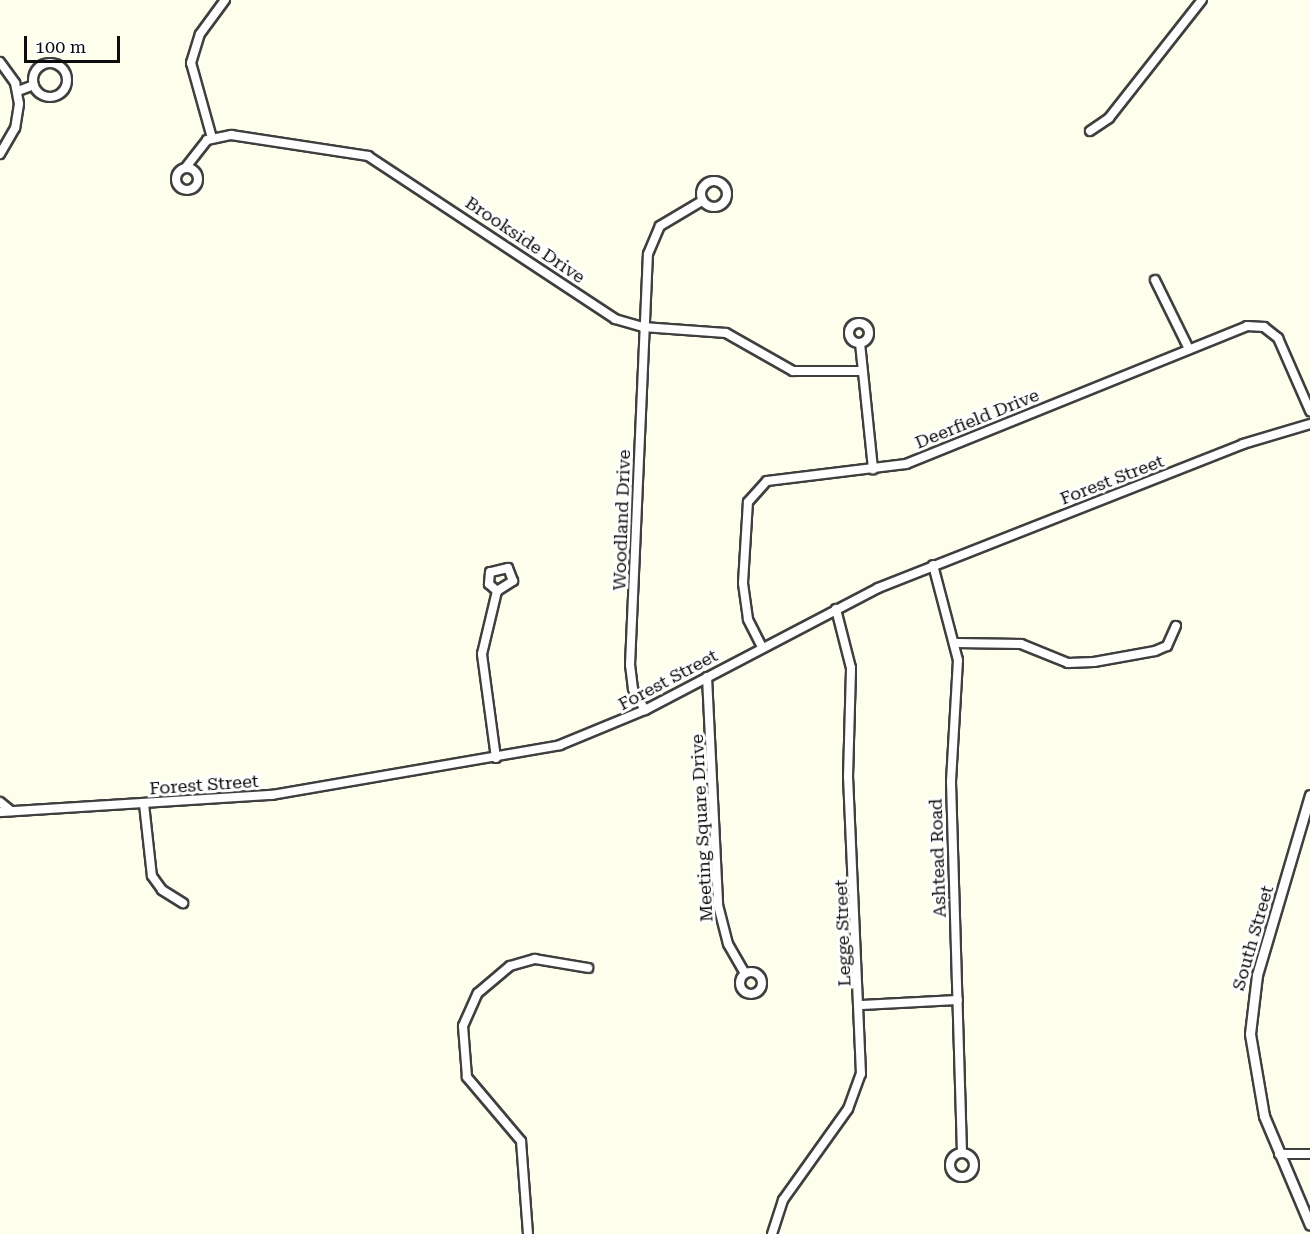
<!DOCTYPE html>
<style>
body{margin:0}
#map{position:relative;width:1310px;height:1234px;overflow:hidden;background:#fefeec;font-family:"Roboto Serif",serif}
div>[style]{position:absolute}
.roads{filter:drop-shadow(2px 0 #3f3f3f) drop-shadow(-2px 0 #3f3f3f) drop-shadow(0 2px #3f3f3f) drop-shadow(0 -2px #3f3f3f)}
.minor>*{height:8px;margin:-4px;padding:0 4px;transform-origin:4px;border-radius:4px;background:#fff}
.minor>.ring{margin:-4px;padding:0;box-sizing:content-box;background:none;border:8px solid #fff;border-radius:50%}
.tertiary>*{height:9px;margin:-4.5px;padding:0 4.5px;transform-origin:4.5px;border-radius:4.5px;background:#fff}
span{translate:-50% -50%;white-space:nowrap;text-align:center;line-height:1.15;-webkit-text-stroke:6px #fff;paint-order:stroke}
.street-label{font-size:18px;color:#0c0c0c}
.scale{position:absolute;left:24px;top:36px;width:96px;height:27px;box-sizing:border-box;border:3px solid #0c0c0c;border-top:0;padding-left:8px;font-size:18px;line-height:21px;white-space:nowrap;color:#0c0c0c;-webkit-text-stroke:4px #fff;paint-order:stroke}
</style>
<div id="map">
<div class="roads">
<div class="minor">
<div style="left:0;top:62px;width:26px;rotate:54deg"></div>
<div style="left:15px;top:83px;width:21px;rotate:79deg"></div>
<div style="left:19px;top:104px;width:24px;rotate:99deg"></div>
<div style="left:15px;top:128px;width:30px;rotate:120deg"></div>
<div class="ring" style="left:33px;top:63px;width:26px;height:26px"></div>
<div style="left:18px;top:91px;width:17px;rotate:-21deg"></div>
<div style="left:1090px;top:131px;width:23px;rotate:-34deg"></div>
<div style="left:1109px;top:118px;width:150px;rotate:-51.8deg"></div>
<div style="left:212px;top:138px;width:78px;rotate:-105.6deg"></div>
<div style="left:191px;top:63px;width:30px;rotate:-73deg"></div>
<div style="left:200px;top:34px;width:42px;rotate:-53.7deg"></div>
<div style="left:186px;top:167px;width:34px;rotate:-52deg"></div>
<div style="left:207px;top:140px;width:25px;rotate:-12deg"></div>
<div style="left:231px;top:135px;width:139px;rotate:8.7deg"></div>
<div style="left:368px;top:156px;width:296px;rotate:33.4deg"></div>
<div style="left:615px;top:319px;width:29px;rotate:16deg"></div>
<div style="left:643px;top:327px;width:83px;rotate:4.1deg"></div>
<div style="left:726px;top:333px;width:77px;rotate:29.6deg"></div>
<div style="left:793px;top:371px;width:68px"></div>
<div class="ring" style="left:176px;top:168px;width:14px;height:14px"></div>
<div class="ring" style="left:701px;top:181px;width:18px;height:18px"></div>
<div style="left:1155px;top:280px;width:77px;rotate:63.8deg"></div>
<div class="ring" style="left:849px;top:323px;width:12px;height:12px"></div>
<div style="left:860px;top:343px;width:127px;rotate:84.1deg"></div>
<div style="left:933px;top:565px;width:98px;rotate:75.3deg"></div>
<div style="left:958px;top:660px;width:122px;rotate:93.3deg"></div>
<div style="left:951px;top:782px;width:371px;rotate:88.3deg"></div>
<div style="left:957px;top:643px;width:64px;rotate:0.9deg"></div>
<div style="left:1021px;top:644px;width:51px;rotate:22deg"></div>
<div style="left:1068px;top:663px;width:26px;rotate:-2deg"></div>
<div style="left:1094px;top:662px;width:62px;rotate:-10.2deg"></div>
<div style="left:1155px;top:651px;width:13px;rotate:-23deg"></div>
<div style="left:1167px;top:646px;width:22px;rotate:-66deg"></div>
<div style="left:762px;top:647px;width:31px;rotate:-117deg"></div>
<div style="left:748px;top:619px;width:36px;rotate:-98deg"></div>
<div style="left:743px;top:583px;width:81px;rotate:-86.5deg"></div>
<div style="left:748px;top:502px;width:28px;rotate:-48deg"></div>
<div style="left:767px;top:481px;width:140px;rotate:-7deg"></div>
<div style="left:906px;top:464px;width:368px;rotate:-22deg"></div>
<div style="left:1247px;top:326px;width:17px;rotate:3deg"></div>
<div style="left:1264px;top:327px;width:18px;rotate:38deg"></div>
<div style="left:1278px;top:338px;width:80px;rotate:66.3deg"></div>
<div style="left:707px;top:677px;width:228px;rotate:87.2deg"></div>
<div style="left:718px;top:905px;width:40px;rotate:75.6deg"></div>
<div style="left:728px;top:944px;width:34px;rotate:60deg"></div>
<div style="left:645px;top:710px;width:24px;rotate:-120deg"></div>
<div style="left:633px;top:689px;width:24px;rotate:-97deg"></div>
<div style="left:630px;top:665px;width:411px;rotate:-87.5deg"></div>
<div style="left:648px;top:254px;width:30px;rotate:-67deg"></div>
<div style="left:660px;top:226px;width:49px;rotate:-30.8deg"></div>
<div style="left:496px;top:758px;width:105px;rotate:-97.7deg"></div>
<div style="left:482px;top:654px;width:65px;rotate:-76.6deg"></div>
<div style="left:497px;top:591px;width:19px;rotate:-32deg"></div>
<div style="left:513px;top:581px;width:14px;rotate:-111deg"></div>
<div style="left:508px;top:568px;width:18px;rotate:167deg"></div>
<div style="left:490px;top:572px;width:12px;rotate:95deg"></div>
<div style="left:489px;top:584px;width:11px;rotate:41deg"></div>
<div style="left:0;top:802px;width:14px;rotate:39deg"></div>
<div style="left:144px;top:804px;width:72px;rotate:83.7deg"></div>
<div style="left:152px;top:876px;width:17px;rotate:54deg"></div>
<div style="left:162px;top:890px;width:25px;rotate:32deg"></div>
<div style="left:0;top:812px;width:273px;rotate:-3.6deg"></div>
<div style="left:272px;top:795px;width:292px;rotate:-9.8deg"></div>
<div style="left:560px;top:745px;width:92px;rotate:-22.4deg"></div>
<div style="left:645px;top:710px;width:263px;rotate:-27.6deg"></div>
<div style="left:878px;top:588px;width:392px;rotate:-21.5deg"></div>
<div style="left:1243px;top:444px;width:70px;rotate:-16.6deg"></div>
<div class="ring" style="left:740px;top:972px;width:14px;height:14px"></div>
<div style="left:861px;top:1005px;width:97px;rotate:-3deg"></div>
<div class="ring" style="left:950px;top:1153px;width:16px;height:16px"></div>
<div style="left:1279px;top:1154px;width:31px"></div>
<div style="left:528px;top:1234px;width:93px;rotate:-94.3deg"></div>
<div style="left:521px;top:1141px;width:84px;rotate:-130.2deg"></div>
<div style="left:467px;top:1077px;width:51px;rotate:-94.5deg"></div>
<div style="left:463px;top:1026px;width:36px;rotate:-66deg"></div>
<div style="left:478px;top:993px;width:42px;rotate:-40.2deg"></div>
<div style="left:510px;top:966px;width:26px;rotate:-16deg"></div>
<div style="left:535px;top:959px;width:54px;rotate:9.6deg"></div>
<div style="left:772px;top:1234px;width:36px;rotate:-72deg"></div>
<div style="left:783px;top:1200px;width:112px;rotate:-54.5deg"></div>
<div style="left:848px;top:1109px;width:37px;rotate:-70deg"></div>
<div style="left:861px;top:1074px;width:297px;rotate:-92.5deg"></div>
<div style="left:848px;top:777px;width:109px;rotate:-88.4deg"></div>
<div style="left:851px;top:668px;width:61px;rotate:-104.3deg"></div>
</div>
<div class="tertiary">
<div style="left:1310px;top:795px;width:188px;rotate:106.4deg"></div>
<div style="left:1257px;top:975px;width:59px;rotate:96.8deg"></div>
<div style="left:1250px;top:1034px;width:83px;rotate:80.3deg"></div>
<div style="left:1264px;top:1116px;width:118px;rotate:67.1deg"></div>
</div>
</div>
<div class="street-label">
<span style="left:525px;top:240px;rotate:34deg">Brookside Drive</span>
<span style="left:977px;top:419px;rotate:-22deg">Deerfield Drive</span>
<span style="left:1112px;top:480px;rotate:-21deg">Forest Street</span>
<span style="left:622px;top:520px;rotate:-88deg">Woodland Drive</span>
<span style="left:668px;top:680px;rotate:-28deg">Forest Street</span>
<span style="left:204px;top:785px;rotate:-4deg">Forest Street</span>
<span style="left:702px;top:828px;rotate:-93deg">Meeting Square Drive</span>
<span style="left:938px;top:858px;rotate:-92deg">Ashtead Road</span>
<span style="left:843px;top:933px;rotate:-92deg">Legge Street</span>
<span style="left:1253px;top:938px;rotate:-74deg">South Street</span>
</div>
<div class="scale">100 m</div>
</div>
